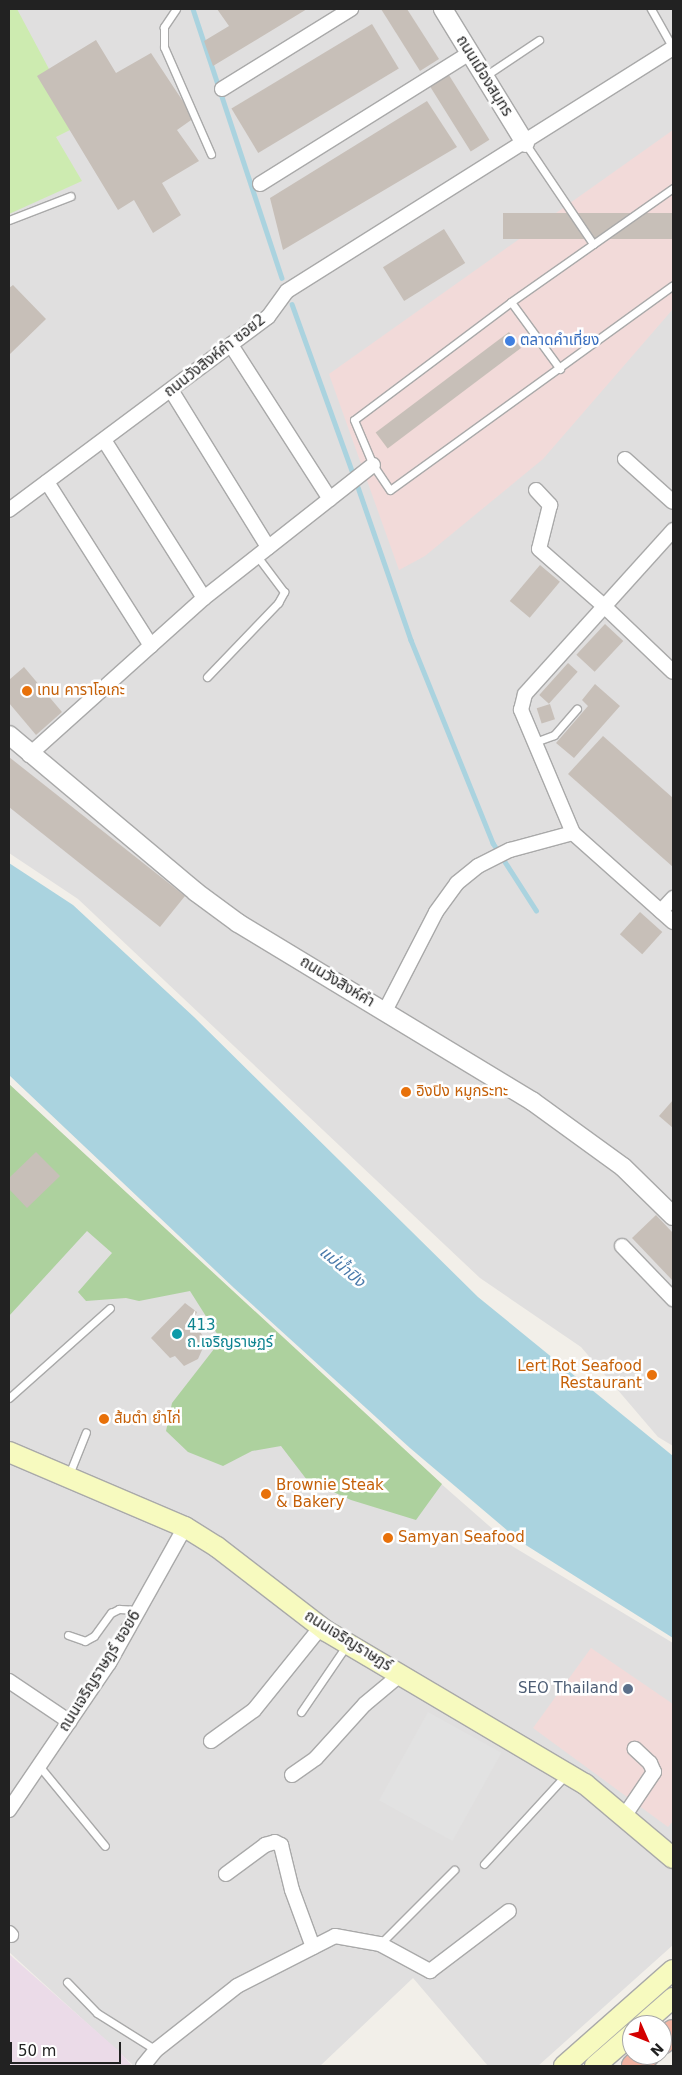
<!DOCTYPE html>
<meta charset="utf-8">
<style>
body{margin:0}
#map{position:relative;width:682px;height:2075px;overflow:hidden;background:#f2efe9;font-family:"DejaVu Sans","Noto Sans Thai",sans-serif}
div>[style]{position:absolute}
.residential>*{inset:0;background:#e0dfdf}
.commercial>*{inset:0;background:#f2dad9}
.industrial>*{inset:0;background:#ebdbe8}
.grass>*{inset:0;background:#cdebb0}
.forest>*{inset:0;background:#add19e}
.parking>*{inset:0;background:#e2e2e2;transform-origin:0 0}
.water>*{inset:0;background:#aad3df}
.stream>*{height:4.5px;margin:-2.25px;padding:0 2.25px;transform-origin:2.25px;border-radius:2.25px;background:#aad3df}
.building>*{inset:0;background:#c7bfb8;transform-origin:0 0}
.roads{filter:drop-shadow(1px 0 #a9a9a9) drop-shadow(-1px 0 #a9a9a9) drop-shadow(0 1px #a9a9a9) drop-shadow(0 -1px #a9a9a9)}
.service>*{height:7px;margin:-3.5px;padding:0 3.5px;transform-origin:3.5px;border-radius:3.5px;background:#fff}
.minor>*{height:14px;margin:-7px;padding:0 7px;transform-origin:7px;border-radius:7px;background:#fff}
.tertiary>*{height:18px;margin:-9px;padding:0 9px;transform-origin:9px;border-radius:9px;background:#fff}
.secondary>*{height:20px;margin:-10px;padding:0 10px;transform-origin:10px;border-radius:10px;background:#f7fabf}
.trunk>*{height:24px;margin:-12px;padding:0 12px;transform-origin:12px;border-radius:12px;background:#f2b4a3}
.dots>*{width:14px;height:14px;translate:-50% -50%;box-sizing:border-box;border:2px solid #fff;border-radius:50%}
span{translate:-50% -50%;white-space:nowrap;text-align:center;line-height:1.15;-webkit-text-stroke:5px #fff;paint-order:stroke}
.street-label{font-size:15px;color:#222}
.shop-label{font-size:15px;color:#366cbe}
.left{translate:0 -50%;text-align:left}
.food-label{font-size:15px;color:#c56008}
.right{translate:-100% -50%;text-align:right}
.culture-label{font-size:15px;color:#0d838f}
.service-label{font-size:15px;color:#4e5e75}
.water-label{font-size:16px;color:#4a7aab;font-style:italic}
.frame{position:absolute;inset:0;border:10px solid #222;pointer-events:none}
.north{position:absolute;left:622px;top:2015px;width:50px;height:50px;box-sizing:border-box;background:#fff;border:1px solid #a7a7a7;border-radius:50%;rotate:134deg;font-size:14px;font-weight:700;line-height:20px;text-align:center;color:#222}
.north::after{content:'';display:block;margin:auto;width:18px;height:22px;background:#d40000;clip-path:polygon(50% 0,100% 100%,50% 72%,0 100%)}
.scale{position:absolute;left:10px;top:2042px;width:111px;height:22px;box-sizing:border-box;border:2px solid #222;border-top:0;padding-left:6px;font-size:15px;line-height:18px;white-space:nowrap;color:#222;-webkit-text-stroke:4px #fff;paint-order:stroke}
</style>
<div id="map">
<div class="residential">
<div style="clip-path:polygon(9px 9px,673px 9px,673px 1446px,658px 1437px,581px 1347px,480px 1278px,78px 899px,9px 853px)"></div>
<div style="clip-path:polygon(9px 1084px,406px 1453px,512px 1546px,673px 1643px,673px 1945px,538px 2066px,488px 2066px,413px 1978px,320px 2066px,134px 2066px,9px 1952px)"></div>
</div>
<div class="commercial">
<div style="clip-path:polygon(673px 130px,673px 309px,543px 459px,425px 556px,399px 570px,329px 374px)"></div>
<div style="clip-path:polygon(591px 1648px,673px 1704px,673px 1821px,668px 1827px,533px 1728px)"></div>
</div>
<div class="industrial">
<div style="clip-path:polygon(9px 1954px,120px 2052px,132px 2066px,9px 2066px)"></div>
</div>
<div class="grass">
<div style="clip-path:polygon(9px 9px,17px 9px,49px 69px,70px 130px,56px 137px,82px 181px,9px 214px)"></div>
</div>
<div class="forest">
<div style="clip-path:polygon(9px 1084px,442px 1484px,416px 1520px,351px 1500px,307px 1480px,281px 1446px,252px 1451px,223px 1466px,188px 1452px,166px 1431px,172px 1403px,221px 1340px,190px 1291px,139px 1301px,126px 1298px,86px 1301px,78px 1292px,112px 1253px,87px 1231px,9px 1316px)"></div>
</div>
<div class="parking">
<div style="left:428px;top:1712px;width:84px;height:101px;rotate:29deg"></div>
</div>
<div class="water">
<div style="clip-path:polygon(9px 863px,73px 905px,194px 1017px,478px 1297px,673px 1456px,673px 1638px,521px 1542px,410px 1448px,234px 1288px,9px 1075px)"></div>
</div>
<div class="stream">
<div style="left:193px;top:9px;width:283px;rotate:71.7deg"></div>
<div style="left:292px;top:304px;width:177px;rotate:70.2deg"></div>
<div style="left:358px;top:487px;width:162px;rotate:70.9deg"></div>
<div style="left:411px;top:640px;width:219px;rotate:68deg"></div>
<div style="left:493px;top:843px;width:80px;rotate:57.3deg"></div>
</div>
<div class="building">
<div style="clip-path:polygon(217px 9px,307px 9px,213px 66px,204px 41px,229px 26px)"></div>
<div style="clip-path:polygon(381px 9px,407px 9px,439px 59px,420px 71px)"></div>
<div style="left:372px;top:24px;width:52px;height:164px;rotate:59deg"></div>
<div style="clip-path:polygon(96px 40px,116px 73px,151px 53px,194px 118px,177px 130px,199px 161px,162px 183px,181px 215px,153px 233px,134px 200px,118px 210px,37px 76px)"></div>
<div style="left:447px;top:72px;width:80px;height:22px;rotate:58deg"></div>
<div style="clip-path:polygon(427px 101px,457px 147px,283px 250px,270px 198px)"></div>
<div style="left:673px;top:213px;width:26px;height:170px;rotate:90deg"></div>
<div style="left:444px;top:229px;width:40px;height:72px;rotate:58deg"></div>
<div style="clip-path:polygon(13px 285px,46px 319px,9px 355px,9px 288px)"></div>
<div style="left:509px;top:332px;width:20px;height:167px;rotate:53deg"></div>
<div style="left:540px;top:565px;width:26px;height:47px;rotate:40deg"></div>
<div style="left:605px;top:624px;width:25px;height:42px;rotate:43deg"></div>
<div style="left:568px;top:663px;width:13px;height:43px;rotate:42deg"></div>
<div style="clip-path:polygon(24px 667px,62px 712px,36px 735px,9px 703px,9px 680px)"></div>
<div style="clip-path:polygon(595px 684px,620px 706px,574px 758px,556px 743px,588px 706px,582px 700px)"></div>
<div style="left:550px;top:704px;width:16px;height:14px;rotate:72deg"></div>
<div style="clip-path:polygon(603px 736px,673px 798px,673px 867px,568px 774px)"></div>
<div style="clip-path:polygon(9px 757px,185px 896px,160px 927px,9px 807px)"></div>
<div style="left:640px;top:912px;width:30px;height:30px;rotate:42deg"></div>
<div style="clip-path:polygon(673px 1100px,673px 1128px,659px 1116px)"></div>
<div style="clip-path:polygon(36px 1152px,60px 1176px,27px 1208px,9px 1189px,9px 1178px)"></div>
<div style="clip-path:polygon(656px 1215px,673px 1233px,673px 1281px,632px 1238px)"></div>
<div style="clip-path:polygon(185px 1303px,197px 1312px,193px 1321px,206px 1341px,198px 1359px,184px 1366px,175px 1356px,170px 1358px,151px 1338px)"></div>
</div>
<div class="roads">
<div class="service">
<div style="left:176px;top:9px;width:22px;rotate:124deg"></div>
<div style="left:164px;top:27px;width:20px;rotate:90deg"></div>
<div style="left:164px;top:47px;width:117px;rotate:66.3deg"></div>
<div style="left:651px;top:9px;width:45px;rotate:60.6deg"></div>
<div style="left:485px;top:76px;width:65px;rotate:-33.7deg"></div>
<div style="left:525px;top:143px;width:122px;rotate:56deg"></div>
<div style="left:673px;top:188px;width:198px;rotate:144.9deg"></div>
<div style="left:511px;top:302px;width:196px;rotate:143.1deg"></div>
<div style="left:354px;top:420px;width:49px;rotate:67.1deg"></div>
<div style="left:373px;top:465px;width:30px;rotate:56deg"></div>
<div style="left:390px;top:490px;width:349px;rotate:-35.9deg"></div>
<div style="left:9px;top:220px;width:66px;rotate:-21.2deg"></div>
<div style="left:511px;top:302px;width:83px;rotate:53.8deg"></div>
<div style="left:207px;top:677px;width:103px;rotate:-46.2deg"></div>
<div style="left:278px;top:603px;width:13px;rotate:-61deg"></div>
<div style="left:284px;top:592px;width:45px;rotate:-126.9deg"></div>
<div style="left:535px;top:742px;width:20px;rotate:-20deg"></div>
<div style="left:554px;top:735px;width:35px;rotate:-49deg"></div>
<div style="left:9px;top:1398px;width:135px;rotate:-41.7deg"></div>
<div style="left:68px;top:1477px;width:48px;rotate:-68.2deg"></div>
<div style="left:68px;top:1635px;width:18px;rotate:19deg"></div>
<div style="left:85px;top:1641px;width:10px;rotate:-29deg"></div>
<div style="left:94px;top:1636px;width:29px;rotate:-54deg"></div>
<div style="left:111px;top:1613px;width:9px;rotate:-27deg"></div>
<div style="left:119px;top:1609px;width:19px;rotate:3deg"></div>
<div style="left:301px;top:1712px;width:80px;rotate:-55.7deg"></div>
<div style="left:40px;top:1767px;width:102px;rotate:50.6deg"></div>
<div style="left:484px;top:1864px;width:120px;rotate:-47.4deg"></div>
<div style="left:380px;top:1944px;width:105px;rotate:-45deg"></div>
<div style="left:67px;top:1982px;width:43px;rotate:45.9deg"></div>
<div style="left:97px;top:2013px;width:70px;rotate:32.1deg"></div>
</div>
<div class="minor">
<div style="left:222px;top:89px;width:152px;rotate:-31.8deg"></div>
<div style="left:260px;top:184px;width:248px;rotate:-32deg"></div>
<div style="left:231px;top:345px;width:183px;rotate:57.3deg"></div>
<div style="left:171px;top:390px;width:185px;rotate:58.3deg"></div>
<div style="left:104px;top:440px;width:187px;rotate:57.7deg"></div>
<div style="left:625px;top:459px;width:64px;rotate:41.9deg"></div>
<div style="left:47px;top:482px;width:194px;rotate:57.6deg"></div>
<div style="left:536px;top:490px;width:21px;rotate:47deg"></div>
<div style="left:550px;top:505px;width:45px;rotate:104deg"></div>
<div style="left:539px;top:549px;width:86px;rotate:41.2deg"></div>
<div style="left:604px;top:606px;width:95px;rotate:43.7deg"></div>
<div style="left:9px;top:510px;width:323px;rotate:-36.7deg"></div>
<div style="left:268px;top:317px;width:32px;rotate:-54deg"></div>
<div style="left:287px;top:291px;width:456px;rotate:-32.2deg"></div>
<div style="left:29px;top:755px;width:235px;rotate:-41.9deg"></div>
<div style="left:204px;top:598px;width:215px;rotate:-38.2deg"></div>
<div style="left:573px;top:833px;width:134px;rotate:-112.9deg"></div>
<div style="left:521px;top:710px;width:16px;rotate:-76deg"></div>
<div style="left:525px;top:694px;width:221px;rotate:-47.9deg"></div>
<div style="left:661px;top:911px;width:18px;rotate:-47deg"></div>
<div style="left:385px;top:1011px;width:111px;rotate:-62.7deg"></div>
<div style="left:436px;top:912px;width:36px;rotate:-54deg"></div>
<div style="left:457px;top:883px;width:27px;rotate:-39deg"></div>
<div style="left:478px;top:866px;width:36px;rotate:-27deg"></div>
<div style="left:510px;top:850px;width:65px;rotate:-15.1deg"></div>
<div style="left:573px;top:833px;width:134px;rotate:41.7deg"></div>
<div style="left:622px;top:1246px;width:74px;rotate:46.1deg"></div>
<div style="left:9px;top:1681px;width:73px;rotate:33.9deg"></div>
<div style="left:211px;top:1741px;width:53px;rotate:-35.8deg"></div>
<div style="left:254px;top:1710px;width:107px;rotate:-51.1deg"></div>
<div style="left:292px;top:1775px;width:29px;rotate:-35deg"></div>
<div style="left:316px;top:1758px;width:73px;rotate:-47.8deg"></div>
<div style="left:365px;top:1704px;width:47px;rotate:-39.8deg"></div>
<div style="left:9px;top:1810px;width:178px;rotate:-55.8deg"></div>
<div style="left:109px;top:1663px;width:156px;rotate:-60.8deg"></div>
<div style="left:625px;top:1815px;width:52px;rotate:-56deg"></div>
<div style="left:654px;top:1772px;width:10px;rotate:-114deg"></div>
<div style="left:650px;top:1763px;width:21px;rotate:-137deg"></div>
<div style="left:226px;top:1874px;width:49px;rotate:-36.6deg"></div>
<div style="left:265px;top:1845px;width:10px;rotate:-17deg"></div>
<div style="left:275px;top:1842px;width:7px;rotate:27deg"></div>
<div style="left:281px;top:1845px;width:46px;rotate:76.3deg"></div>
<div style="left:292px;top:1890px;width:61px;rotate:69.8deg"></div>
<div style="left:9px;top:1933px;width:3px;rotate:45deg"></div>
<div style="left:143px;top:2066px;width:21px;rotate:-51deg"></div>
<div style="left:156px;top:2050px;width:103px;rotate:-38.3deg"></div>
<div style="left:237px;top:1986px;width:110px;rotate:-27deg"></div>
<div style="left:335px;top:1936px;width:46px;rotate:10.1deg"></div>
<div style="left:380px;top:1944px;width:57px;rotate:28.4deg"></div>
<div style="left:430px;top:1971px;width:99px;rotate:-37.2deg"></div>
</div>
<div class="tertiary">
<div style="left:443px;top:9px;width:157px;rotate:58.5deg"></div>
<div style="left:9px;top:735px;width:244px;rotate:40deg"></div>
<div style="left:196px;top:892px;width:52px;rotate:36.4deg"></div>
<div style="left:238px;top:923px;width:344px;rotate:31.2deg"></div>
<div style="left:532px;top:1101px;width:112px;rotate:36deg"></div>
<div style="left:623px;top:1167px;width:70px;rotate:44.4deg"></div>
</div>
<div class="secondary">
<div style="left:9px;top:1452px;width:191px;rotate:23.1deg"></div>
<div style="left:185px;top:1527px;width:38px;rotate:32deg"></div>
<div style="left:217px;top:1547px;width:138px;rotate:37.6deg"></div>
<div style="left:326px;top:1631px;width:301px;rotate:30.6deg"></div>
<div style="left:585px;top:1784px;width:115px;rotate:40.1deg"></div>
<div style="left:642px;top:2025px;width:41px;rotate:-41.1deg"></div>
<div style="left:564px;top:2066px;width:145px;rotate:-41.4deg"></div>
<div style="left:595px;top:2066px;width:49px;rotate:-40.9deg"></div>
</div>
<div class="trunk">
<div style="left:662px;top:2042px;width:15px;rotate:-42deg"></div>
<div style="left:634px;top:2066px;width:17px;rotate:-40deg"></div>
</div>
</div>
<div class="dots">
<div style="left:510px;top:341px;background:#3f7fe0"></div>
<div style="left:27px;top:691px;background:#e8710a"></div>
<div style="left:406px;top:1092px;background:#e8710a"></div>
<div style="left:177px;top:1334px;background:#0f9aa8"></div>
<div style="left:652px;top:1375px;background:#e8710a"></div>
<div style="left:104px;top:1419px;background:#e8710a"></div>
<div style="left:266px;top:1494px;background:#e8710a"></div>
<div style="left:388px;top:1538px;background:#e8710a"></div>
<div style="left:628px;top:1689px;background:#5c6f8a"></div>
</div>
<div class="street-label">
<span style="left:484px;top:76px;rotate:58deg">ถนนเมืองสมุทร</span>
<span style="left:215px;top:356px;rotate:-38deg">ถนนวังสิงห์คำ ซอย2</span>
<span style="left:337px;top:982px;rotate:31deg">ถนนวังสิงห์คำ</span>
<span style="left:348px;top:1641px;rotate:32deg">ถนนเจริญราษฎร์</span>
<span style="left:100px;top:1671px;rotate:-58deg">ถนนเจริญราษฎร์ ซอย6</span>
</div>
<div class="shop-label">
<span class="left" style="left:520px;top:341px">ตลาดคำเที่ยง</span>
</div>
<div class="food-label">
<span class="left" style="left:37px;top:691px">เทน คาราโอเกะ</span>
<span class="left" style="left:416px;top:1092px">อิงปิง หมูกระทะ</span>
<span class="right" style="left:642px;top:1375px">Lert Rot Seafood<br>Restaurant</span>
<span class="left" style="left:114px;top:1419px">ส้มตำ ยำไก่</span>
<span class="left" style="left:276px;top:1494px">Brownie Steak<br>&amp; Bakery</span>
<span class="left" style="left:398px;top:1538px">Samyan Seafood</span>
</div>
<div class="culture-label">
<span class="left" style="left:187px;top:1334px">413<br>ถ.เจริญราษฏร์</span>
</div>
<div class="service-label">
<span class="right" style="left:618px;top:1689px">SEO Thailand</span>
</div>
<div class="water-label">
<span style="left:342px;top:1267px;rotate:40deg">แม่น้ำปิง</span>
</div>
<div class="frame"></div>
<div class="north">N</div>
<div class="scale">50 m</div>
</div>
